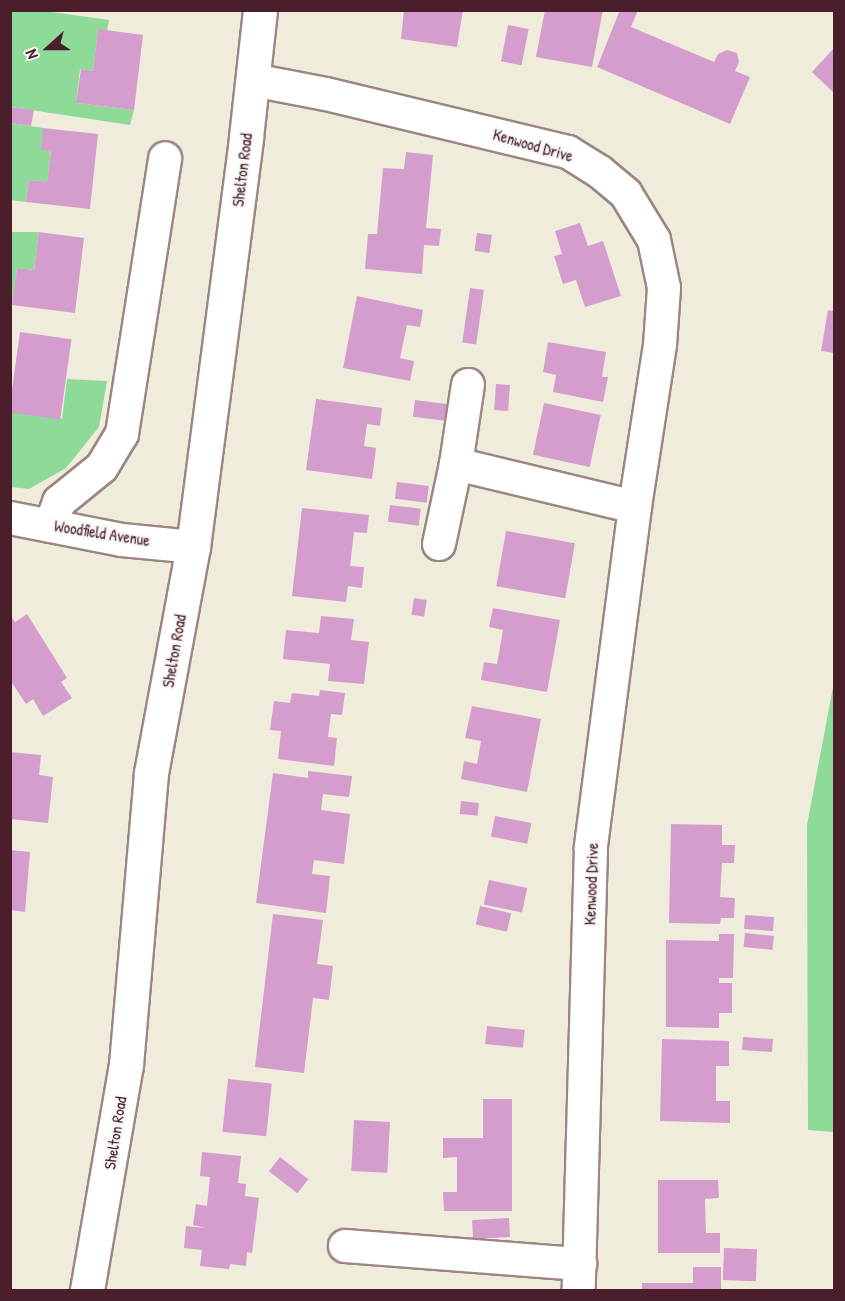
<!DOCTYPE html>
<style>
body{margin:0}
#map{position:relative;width:845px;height:1301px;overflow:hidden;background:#efecdb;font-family:"Patrick Hand",sans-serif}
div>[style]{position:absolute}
.green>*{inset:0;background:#8eda98}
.building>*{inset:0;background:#d59dce;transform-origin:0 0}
.roads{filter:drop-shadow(2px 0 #9c8683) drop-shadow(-2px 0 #9c8683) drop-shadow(0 2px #9c8683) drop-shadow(0 -2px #9c8683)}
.street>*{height:32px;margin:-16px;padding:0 16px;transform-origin:16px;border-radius:16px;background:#fff}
.secondary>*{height:33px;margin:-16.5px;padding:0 16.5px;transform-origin:16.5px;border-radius:16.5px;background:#fff}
span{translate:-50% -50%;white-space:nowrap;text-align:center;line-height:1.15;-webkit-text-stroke:4.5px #f6f6f2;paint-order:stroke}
.street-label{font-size:16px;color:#4a1f2b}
.frame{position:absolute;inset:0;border:12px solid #4a1f2b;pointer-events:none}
.north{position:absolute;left:18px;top:18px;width:60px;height:60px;-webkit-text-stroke:4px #f6f6f2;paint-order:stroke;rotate:249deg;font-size:16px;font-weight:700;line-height:24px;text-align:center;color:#4a1f2b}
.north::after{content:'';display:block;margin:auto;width:21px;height:27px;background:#4a1f2b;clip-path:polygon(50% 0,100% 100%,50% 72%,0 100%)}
</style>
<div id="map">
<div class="green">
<div style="clip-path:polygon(11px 11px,45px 11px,109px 20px,107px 31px,98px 30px,93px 71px,80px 69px,76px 103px,134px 110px,130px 125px,11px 107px)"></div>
<div style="clip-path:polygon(11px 123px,43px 128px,51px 151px,47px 182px,29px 180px,26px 202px,11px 200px)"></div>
<div style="clip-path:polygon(10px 232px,39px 232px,34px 270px,17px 268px,12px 305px)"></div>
<div style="clip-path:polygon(67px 379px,107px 381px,99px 427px,66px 468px,29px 489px,11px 487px,11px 412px,62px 419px)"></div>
<div style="clip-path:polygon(834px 682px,834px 1132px,808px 1130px,807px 825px)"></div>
</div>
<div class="building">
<div style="clip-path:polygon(404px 10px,463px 10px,457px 47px,401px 39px)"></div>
<div style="clip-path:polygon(545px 10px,603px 10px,592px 67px,536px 57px)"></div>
<div style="clip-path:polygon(620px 10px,638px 10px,631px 27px,714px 62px,718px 54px,727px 50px,737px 53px,739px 62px,735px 71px,750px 77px,730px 124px,597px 67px)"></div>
<div style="left:508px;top:25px;width:21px;height:37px;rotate:11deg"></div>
<div style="clip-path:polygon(98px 29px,143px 35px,134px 110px,76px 103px,81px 69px,93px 71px)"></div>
<div style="clip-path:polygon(834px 48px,834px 93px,812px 72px)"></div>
<div style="clip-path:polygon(10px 107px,34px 110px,31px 126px,10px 123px)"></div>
<div style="clip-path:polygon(43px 128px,98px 134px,90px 209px,26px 202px,29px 180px,47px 182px,51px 151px,41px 150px)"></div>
<div style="clip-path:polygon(406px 152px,433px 155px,426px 228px,441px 229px,439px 246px,424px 245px,422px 274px,365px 269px,368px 234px,377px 234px,383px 168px,404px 169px)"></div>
<div style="clip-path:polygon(580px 223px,588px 246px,603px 241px,621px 296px,585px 307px,576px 280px,563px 284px,554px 256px,562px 254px,555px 231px)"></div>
<div style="clip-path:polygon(39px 232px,84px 238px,75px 313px,12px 305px,17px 268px,34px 270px)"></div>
<div style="left:477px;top:233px;width:15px;height:18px;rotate:8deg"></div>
<div style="left:470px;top:288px;width:14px;height:55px;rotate:8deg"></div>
<div style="clip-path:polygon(357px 296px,423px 310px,420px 327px,407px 325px,400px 358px,414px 361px,410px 381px,343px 368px)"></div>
<div style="clip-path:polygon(828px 310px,834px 311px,834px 353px,821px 351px)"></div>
<div style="left:20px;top:332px;width:52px;height:81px;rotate:8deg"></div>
<div style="clip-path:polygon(548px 342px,606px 352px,602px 377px,608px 377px,603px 402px,553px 392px,556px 375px,543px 372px)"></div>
<div style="left:496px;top:384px;width:14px;height:26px;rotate:4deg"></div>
<div style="clip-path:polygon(316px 399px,382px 408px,380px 426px,367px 424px,364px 446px,376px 448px,372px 479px,306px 470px)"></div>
<div style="left:415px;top:400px;width:32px;height:17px;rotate:7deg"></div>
<div style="left:544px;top:403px;width:58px;height:53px;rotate:12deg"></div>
<div style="left:397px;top:482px;width:32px;height:17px;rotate:7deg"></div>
<div style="left:390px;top:505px;width:31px;height:17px;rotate:7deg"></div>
<div style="clip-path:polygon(302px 508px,369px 515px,367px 533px,354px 532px,350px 566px,364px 567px,362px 588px,348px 586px,346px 602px,292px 596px)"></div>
<div style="left:506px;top:531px;width:70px;height:56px;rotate:10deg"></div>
<div style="left:414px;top:598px;width:13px;height:17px;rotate:9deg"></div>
<div style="clip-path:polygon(493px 608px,560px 620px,547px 692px,481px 680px,484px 662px,497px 664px,503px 630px,489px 627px)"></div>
<div style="clip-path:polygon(27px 614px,67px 678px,61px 682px,72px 698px,43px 716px,33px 699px,26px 704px,10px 680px,10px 615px,15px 622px)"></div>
<div style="clip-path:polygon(321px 616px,354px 619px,351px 640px,369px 642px,364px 684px,328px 681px,330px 664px,283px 659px,286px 630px,319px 633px)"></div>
<div style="clip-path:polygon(320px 690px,345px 693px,342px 715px,331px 714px,328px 737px,337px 738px,334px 766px,278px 759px,281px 731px,270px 730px,274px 701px,290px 703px,292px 693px,319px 696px)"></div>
<div style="clip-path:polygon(472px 706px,541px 719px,527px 792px,461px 779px,464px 761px,477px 764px,481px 741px,465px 738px)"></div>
<div style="clip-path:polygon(10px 752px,41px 755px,39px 775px,53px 777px,48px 823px,10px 819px)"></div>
<div style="clip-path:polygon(308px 771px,352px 776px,349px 797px,323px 794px,321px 810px,350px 814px,344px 864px,314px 860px,312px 874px,330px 876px,326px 913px,256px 903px,273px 773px,308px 778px)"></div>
<div style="left:461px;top:801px;width:18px;height:13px;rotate:6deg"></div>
<div style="left:495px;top:816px;width:37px;height:21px;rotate:11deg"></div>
<div style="clip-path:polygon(671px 824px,722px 825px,722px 845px,735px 845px,734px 863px,722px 863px,720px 897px,735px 898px,734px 918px,721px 918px,720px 924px,669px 923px)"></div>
<div style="clip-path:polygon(10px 850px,30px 852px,25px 912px,10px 910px)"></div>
<div style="left:489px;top:880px;width:39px;height:25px;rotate:12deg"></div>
<div style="left:480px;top:906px;width:32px;height:19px;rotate:13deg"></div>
<div style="clip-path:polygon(273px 914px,323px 920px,317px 964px,333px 966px,329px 1000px,313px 998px,304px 1073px,255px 1067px)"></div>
<div style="left:745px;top:915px;width:29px;height:14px;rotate:4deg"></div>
<div style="left:745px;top:933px;width:29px;height:14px;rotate:6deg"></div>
<div style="clip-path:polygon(719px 934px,734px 934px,733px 978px,719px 978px,719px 983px,732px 983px,732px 1013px,719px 1013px,719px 1028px,666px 1027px,666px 940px,719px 941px)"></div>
<div style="left:487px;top:1026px;width:38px;height:18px;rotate:6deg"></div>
<div style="left:743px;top:1037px;width:30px;height:13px;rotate:4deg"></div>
<div style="clip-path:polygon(662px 1039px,729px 1041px,729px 1066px,716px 1066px,716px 1101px,730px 1101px,730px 1123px,660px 1121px)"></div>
<div style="left:228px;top:1079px;width:44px;height:53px;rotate:6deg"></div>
<div style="clip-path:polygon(483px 1099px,512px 1099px,512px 1211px,444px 1211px,443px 1192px,457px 1192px,457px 1157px,443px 1158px,443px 1138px,483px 1138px)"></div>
<div style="left:354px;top:1120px;width:36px;height:51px;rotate:3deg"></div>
<div style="clip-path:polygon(202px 1152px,241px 1156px,238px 1183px,246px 1184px,245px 1196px,259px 1198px,252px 1253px,247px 1252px,246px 1266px,230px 1264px,229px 1269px,200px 1266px,202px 1250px,184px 1248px,186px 1226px,205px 1228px,193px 1225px,196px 1204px,207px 1206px,210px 1177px,200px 1176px)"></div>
<div style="left:280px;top:1157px;width:36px;height:18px;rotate:38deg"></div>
<div style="clip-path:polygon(658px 1180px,718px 1180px,719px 1198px,705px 1199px,706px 1233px,720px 1233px,720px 1253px,658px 1253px)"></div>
<div style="left:509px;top:1218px;width:19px;height:37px;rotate:87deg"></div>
<div style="left:724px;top:1248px;width:33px;height:32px;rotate:2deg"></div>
<div style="clip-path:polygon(693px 1267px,721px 1267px,721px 1290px,642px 1290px,642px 1283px,693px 1283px)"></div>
</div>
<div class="roads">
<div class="street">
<div style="left:253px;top:80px;width:74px;rotate:10.9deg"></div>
<div style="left:326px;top:94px;width:249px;rotate:13.5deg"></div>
<div style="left:568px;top:152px;width:38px;rotate:32deg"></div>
<div style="left:600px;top:172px;width:34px;rotate:40deg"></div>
<div style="left:626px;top:194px;width:54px;rotate:58.7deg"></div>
<div style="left:654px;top:240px;width:49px;rotate:78.2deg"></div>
<div style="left:664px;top:288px;width:57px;rotate:94deg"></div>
<div style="left:660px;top:345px;width:164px;rotate:98.8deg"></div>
<div style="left:635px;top:507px;width:344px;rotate:97.4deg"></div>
<div style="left:591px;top:848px;width:442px;rotate:91.6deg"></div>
<div style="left:456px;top:464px;width:80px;rotate:-81.4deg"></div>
<div style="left:10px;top:518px;width:114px;rotate:11.1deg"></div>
<div style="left:122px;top:540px;width:71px;rotate:5.6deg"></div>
<div style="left:50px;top:526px;width:26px;rotate:-69deg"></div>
<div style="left:59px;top:502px;width:55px;rotate:-39.1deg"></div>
<div style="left:102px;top:467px;width:39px;rotate:-59deg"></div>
<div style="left:122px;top:434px;width:279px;rotate:-81.1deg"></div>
<div style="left:439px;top:544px;width:82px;rotate:-78deg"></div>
<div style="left:456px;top:464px;width:184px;rotate:13.5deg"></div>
<div style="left:345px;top:1246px;width:236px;rotate:4.4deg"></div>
</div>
<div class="secondary">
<div style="left:87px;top:1290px;width:228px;rotate:-80.2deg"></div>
<div style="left:126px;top:1065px;width:293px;rotate:-85.1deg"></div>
<div style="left:151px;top:773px;width:230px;rotate:-79.5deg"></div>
<div style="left:193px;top:547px;width:413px;rotate:-82.6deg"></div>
<div style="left:246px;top:137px;width:128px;rotate:-83.7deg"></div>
</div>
</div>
<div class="street-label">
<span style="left:533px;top:145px;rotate:16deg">Kenwood Drive</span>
<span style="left:242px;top:170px;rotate:-83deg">Shelton Road</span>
<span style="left:102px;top:533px;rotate:9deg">Woodfield Avenue</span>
<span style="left:174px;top:651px;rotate:-80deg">Shelton Road</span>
<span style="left:591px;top:884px;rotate:-88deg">Kenwood Drive</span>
<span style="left:115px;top:1133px;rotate:-81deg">Shelton Road</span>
</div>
<div class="frame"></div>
<div class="north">N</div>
</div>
